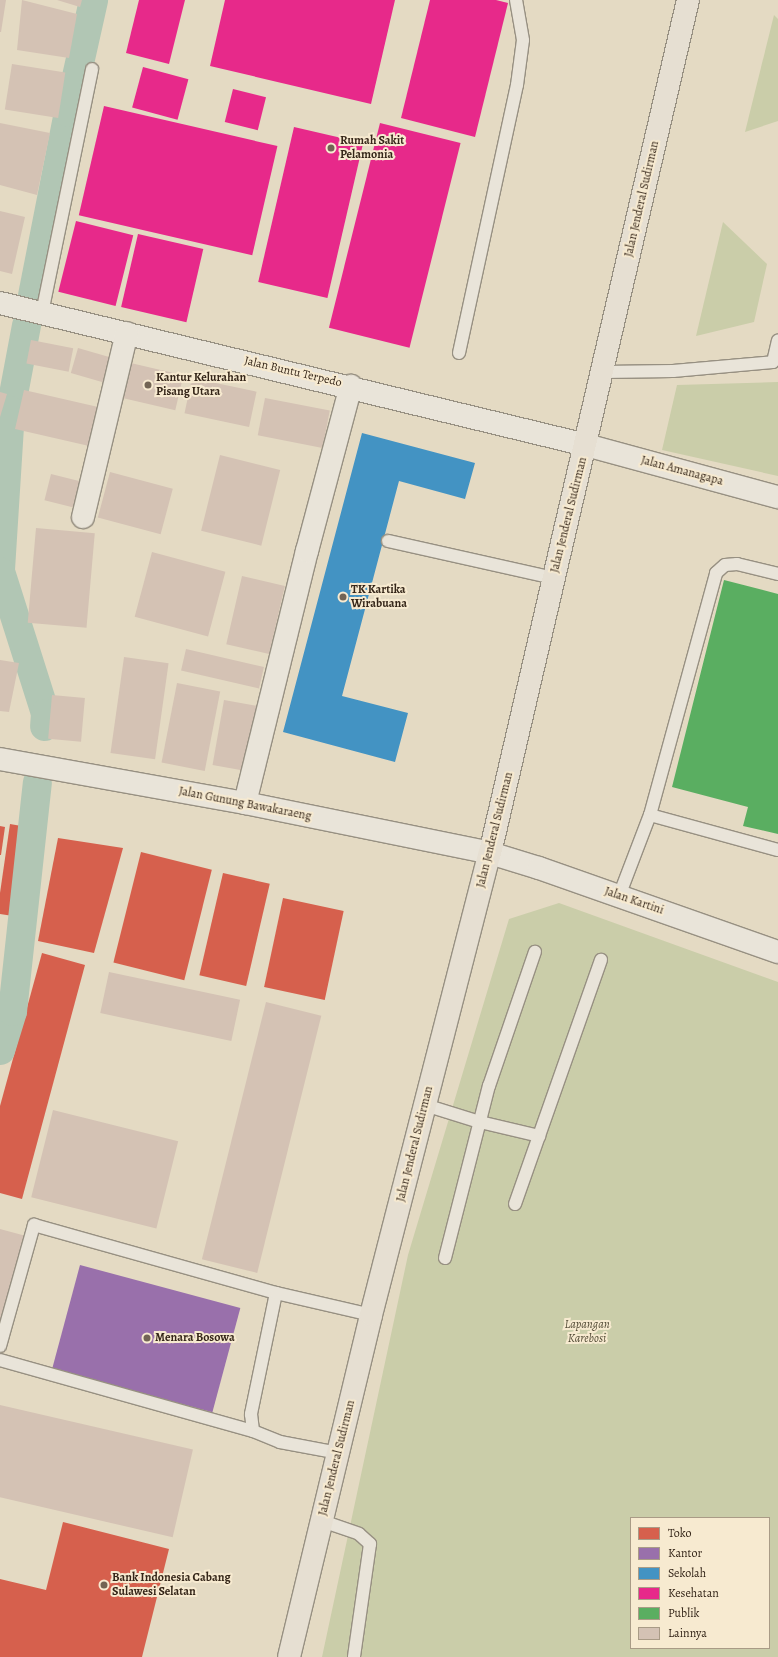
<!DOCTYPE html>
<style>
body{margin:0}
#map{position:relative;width:778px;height:1657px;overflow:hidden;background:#e4dac3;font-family:Alegreya,serif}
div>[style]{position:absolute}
.green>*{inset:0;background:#cacda9}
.shops>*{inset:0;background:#d6604d;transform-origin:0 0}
.offices>*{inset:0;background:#9970ab;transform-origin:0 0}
.schools>*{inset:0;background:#4393c3}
.health>*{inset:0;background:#e7298a;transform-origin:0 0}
.public>*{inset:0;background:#5aae61}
.canal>*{height:29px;margin:-14.5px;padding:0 14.5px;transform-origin:14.5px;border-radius:14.5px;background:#b1c6b4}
.building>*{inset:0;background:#d4c2b4;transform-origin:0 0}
.roads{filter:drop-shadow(1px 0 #979082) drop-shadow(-1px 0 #979082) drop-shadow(0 1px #979082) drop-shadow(0 -1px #979082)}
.lane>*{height:12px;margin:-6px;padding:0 6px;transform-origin:6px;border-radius:6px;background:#e9e4d9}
.street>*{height:22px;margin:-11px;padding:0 11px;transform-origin:11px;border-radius:11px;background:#e9e4d9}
.secondary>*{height:22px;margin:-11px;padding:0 11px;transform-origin:11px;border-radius:11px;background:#e9e4d9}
.primary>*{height:22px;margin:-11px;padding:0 11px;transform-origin:11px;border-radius:11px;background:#e6dfd2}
.dots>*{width:11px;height:11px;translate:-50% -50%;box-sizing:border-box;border:2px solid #f7ead0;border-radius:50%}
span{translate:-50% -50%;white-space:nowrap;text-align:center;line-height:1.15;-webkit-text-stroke:4px #f7ead0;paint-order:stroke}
.poi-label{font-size:12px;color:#342518;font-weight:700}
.left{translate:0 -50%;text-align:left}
.street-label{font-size:12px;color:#342518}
.park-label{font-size:12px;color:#544c37;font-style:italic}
.legend{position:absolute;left:630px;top:1517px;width:140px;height:132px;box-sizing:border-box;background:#f7ead0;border:1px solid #a99b86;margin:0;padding:5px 7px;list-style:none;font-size:12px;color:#342518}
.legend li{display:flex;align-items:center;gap:8px;height:20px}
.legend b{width:20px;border:1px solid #a99b86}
</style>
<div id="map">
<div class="green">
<div style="clip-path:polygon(774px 15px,778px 19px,778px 121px,745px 132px)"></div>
<div style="clip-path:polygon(723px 222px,767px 264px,754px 322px,696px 336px)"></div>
<div style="clip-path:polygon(778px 382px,778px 476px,662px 450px,677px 385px)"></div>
<div style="clip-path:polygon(evenodd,559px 903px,778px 982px,778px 1657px,322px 1657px,408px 1255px,509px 919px,559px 903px,631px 1518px,769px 1518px,769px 1648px,631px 1648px,631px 1518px)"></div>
</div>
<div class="shops">
<div style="clip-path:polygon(10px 824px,27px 827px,13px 916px,0 914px,0 893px)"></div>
<div style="clip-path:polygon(0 826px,5px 827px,1px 855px,0 855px)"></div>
<div style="clip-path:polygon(58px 838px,123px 848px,94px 953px,38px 941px)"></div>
<div style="left:141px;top:852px;width:73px;height:114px;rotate:14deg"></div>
<div style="left:223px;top:873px;width:48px;height:105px;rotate:13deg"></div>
<div style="left:283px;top:898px;width:62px;height:91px;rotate:12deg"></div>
<div style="clip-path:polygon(42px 953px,85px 965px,22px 1199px,0 1193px,0 1106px)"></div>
<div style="clip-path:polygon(63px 1522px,169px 1549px,142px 1657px,0 1657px,0 1579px,46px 1590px)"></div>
</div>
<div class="offices">
<div style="left:80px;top:1265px;width:166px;height:108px;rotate:15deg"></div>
</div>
<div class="schools">
<div style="clip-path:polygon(362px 433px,475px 463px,465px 499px,399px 481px,342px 696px,408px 713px,395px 762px,283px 732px)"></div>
</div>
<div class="health">
<div style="clip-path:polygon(139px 0,185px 0,169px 64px,126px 53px)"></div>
<div style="clip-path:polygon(225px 0,395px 0,371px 104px,210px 66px)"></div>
<div style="clip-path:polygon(430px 0,496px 0,508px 3px,475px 137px,401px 118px)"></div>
<div style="left:143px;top:67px;width:47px;height:42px;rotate:15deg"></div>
<div style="left:233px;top:89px;width:34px;height:34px;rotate:14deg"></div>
<div style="left:104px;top:106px;width:178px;height:112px;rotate:13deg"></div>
<div style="left:380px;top:123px;width:83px;height:211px;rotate:14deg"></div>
<div style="left:294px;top:127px;width:71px;height:159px;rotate:13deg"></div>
<div style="left:76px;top:221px;width:59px;height:73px;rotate:14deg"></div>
<div style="left:138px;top:234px;width:67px;height:75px;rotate:13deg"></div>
</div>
<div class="public">
<div style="clip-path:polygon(724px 580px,778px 594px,778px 834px,743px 826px,748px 807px,672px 787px)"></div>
</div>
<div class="canal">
<div style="left:32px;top:295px;width:187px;rotate:-78.9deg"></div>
<div style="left:68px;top:112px;width:115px;rotate:-77.4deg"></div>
<div style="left:26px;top:325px;width:86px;rotate:100.7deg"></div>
<div style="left:10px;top:410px;width:161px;rotate:93.6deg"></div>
<div style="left:0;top:571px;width:149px;rotate:72.4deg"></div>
<div style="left:45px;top:713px;width:13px;rotate:94deg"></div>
<div style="left:0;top:1050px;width:41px;rotate:-72.9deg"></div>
<div style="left:12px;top:1011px;width:230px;rotate:-83.8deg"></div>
</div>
<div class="building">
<div style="clip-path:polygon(0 0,6px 0,1px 32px,0 32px)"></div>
<div style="clip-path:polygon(22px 0,77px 14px,69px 58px,17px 50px)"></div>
<div style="clip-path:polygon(57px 0,82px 0,80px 7px)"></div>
<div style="left:12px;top:64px;width:54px;height:46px;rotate:9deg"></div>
<div style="clip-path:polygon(0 123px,50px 133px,37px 195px,0 185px)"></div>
<div style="clip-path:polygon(0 211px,25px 217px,12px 274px,0 271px)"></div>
<div style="left:31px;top:340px;width:43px;height:24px;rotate:11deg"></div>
<div style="left:78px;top:348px;width:36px;height:26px;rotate:16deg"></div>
<div style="left:122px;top:361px;width:63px;height:36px;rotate:13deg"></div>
<div style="left:192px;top:378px;width:66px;height:36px;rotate:12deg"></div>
<div style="left:24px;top:390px;width:75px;height:40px;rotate:13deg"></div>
<div style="clip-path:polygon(0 392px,7px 394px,0 417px)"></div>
<div style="left:265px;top:398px;width:66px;height:38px;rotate:11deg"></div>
<div style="left:220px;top:455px;width:62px;height:78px;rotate:14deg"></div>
<div style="left:110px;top:472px;width:65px;height:47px;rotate:15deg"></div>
<div style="left:51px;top:474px;width:32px;height:27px;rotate:14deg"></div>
<div style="left:36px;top:528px;width:59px;height:95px;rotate:5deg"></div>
<div style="left:152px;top:552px;width:76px;height:67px;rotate:15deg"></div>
<div style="left:242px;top:576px;width:44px;height:70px;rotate:13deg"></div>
<div style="left:186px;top:649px;width:80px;height:22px;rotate:13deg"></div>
<div style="left:124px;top:657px;width:45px;height:97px;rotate:8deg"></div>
<div style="clip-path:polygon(0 660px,19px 663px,9px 712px,0 711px)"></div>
<div style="left:177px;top:683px;width:44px;height:81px;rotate:11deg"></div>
<div style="left:52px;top:695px;width:33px;height:44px;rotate:5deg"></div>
<div style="left:224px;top:700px;width:34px;height:66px;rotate:10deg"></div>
<div style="left:109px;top:972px;width:134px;height:42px;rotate:12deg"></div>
<div style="left:266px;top:1002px;width:57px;height:265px;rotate:14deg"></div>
<div style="left:53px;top:1110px;width:129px;height:90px;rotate:14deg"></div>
<div style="clip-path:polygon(0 1229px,26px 1236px,0 1341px)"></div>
<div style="left:0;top:1405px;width:198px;height:90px;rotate:13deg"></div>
</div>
<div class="roads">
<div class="lane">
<div style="left:42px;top:313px;width:249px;rotate:-78.4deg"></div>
<div style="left:459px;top:353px;width:274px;rotate:-77.8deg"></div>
<div style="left:517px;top:85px;width:45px;rotate:-82.4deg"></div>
<div style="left:523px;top:40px;width:41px;rotate:-99.9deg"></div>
<div style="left:603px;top:372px;width:70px;rotate:-0.8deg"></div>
<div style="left:673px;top:371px;width:100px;rotate:-5.1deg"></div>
<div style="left:773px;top:362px;width:22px;rotate:-77deg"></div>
<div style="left:388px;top:541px;width:170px;rotate:12.6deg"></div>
<div style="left:650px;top:815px;width:251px;rotate:-74.7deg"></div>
<div style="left:716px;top:573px;width:12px;rotate:-42deg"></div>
<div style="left:725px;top:565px;width:12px;rotate:-5deg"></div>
<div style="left:737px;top:564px;width:42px;rotate:13.7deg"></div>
<div style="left:619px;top:896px;width:87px;rotate:-69.1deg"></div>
<div style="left:650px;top:815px;width:133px;rotate:15.3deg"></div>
<div style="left:425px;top:1105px;width:58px;rotate:17.2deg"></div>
<div style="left:480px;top:1122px;width:61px;rotate:13.3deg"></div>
<div style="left:515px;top:1204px;width:259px;rotate:-70.6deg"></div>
<div style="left:445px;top:1258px;width:178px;rotate:-75.7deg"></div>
<div style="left:489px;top:1086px;width:142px;rotate:-71.1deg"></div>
<div style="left:276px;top:1293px;width:124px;rotate:101.7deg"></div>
<div style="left:251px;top:1414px;width:17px;rotate:83deg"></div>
<div style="left:253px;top:1431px;width:29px;rotate:22deg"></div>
<div style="left:280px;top:1442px;width:59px;rotate:10.7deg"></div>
<div style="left:0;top:1346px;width:126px;rotate:-74.3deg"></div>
<div style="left:34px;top:1225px;width:251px;rotate:15.7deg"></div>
<div style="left:276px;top:1293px;width:98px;rotate:13deg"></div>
<div style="left:0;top:1360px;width:263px;rotate:15.7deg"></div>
<div style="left:322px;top:1521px;width:39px;rotate:19deg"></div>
<div style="left:359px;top:1534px;width:15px;rotate:42deg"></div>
<div style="left:370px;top:1544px;width:114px;rotate:98.1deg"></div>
</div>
<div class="street">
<div style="left:0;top:303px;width:603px;rotate:13.62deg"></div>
<div style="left:83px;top:517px;width:189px;rotate:-76.6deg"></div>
<div style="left:245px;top:803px;width:260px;rotate:-76.2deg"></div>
<div style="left:307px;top:551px;width:171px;rotate:-75.1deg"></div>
</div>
<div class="secondary">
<div style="left:586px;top:445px;width:199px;rotate:15.2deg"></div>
<div style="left:0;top:759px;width:249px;rotate:10.2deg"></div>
<div style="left:245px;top:803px;width:250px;rotate:11.5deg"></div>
<div style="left:490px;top:853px;width:51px;rotate:17deg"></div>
<div style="left:539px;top:868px;width:253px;rotate:19.4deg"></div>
</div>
<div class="primary">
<div style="left:289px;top:1657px;width:352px;rotate:-76.5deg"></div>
<div style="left:371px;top:1315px;width:477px;rotate:-75.6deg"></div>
<div style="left:490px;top:853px;width:876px;rotate:-76.93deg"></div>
</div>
</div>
<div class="dots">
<div style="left:331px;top:148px;background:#726454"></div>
<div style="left:148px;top:385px;background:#726454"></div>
<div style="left:343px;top:597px;background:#726454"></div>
<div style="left:147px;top:1338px;background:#726454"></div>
<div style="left:104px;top:1585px;background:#726454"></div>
</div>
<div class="poi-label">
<span class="left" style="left:340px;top:148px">Rumah Sakit<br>Pelamonia</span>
<span class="left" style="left:156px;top:385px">Kantur Kelurahan<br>Pisang Utara</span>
<span class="left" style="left:351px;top:597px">TK Kartika<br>Wirabuana</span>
<span class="left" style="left:155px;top:1338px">Menara Bosowa</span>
<span class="left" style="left:112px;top:1585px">Bank Indonesia Cabang<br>Sulawesi Selatan</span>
</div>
<div class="street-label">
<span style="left:642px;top:199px;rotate:-77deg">Jalan Jenderal Sudirman</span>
<span style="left:293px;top:372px;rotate:13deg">Jalan Buntu Terpedo</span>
<span style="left:682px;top:471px;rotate:15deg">Jalan Amanagapa</span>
<span style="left:569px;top:515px;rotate:-76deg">Jalan Jenderal Sudirman</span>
<span style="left:245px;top:804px;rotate:11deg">Jalan Gunung Bawakaraeng</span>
<span style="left:495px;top:830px;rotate:-76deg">Jalan Jenderal Sudirman</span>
<span style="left:634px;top:901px;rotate:19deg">Jalan Kartini</span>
<span style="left:415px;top:1144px;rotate:-76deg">Jalan Jenderal Sudirman</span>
<span style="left:337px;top:1458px;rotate:-76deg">Jalan Jenderal Sudirman</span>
</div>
<div class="park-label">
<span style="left:587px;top:1332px">Lapangan<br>Karebosi</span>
</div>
<ul class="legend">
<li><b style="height:11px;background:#d6604d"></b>Toko</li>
<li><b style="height:11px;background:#9970ab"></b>Kantor</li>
<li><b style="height:11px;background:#4393c3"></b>Sekolah</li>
<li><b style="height:11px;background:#e7298a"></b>Kesehatan</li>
<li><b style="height:11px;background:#5aae61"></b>Publik</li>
<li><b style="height:11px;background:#d4c2b4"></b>Lainnya</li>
</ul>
</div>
